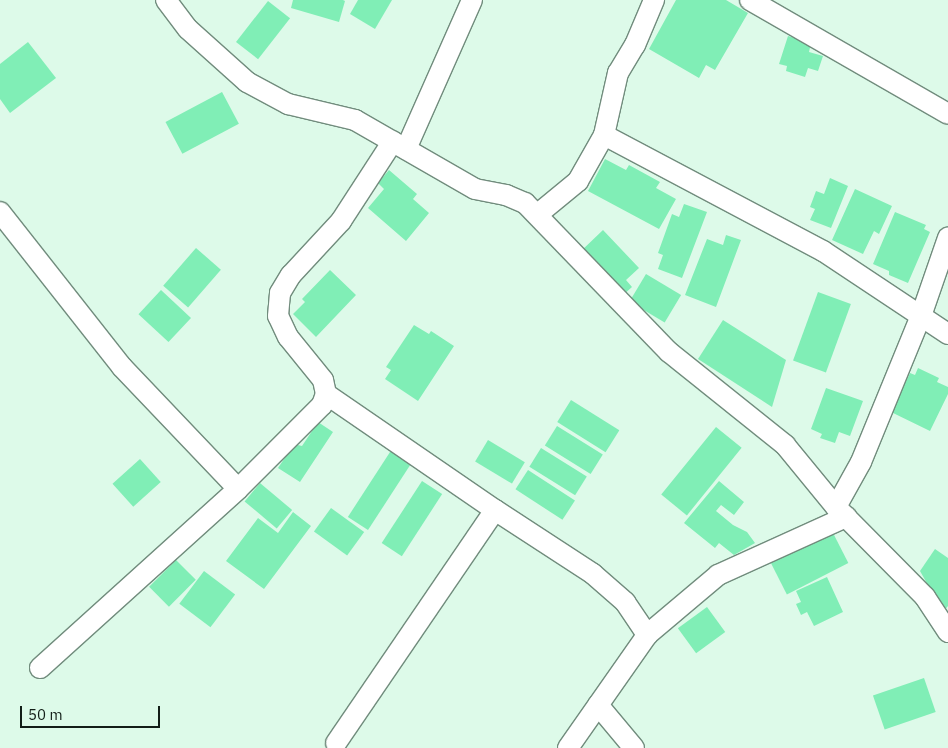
<!DOCTYPE html>
<style>
body{margin:0}
#map{position:relative;width:948px;height:748px;overflow:hidden;background:#ddfae9;font-family:"IBM Plex Sans",sans-serif}
div>[style]{position:absolute}
.building>*{inset:0;background:#80eeb6;transform-origin:0 0}
.roads{filter:drop-shadow(1px 0 #718c7d) drop-shadow(-1px 0 #718c7d) drop-shadow(0 1px #718c7d) drop-shadow(0 -1px #718c7d)}
.minor>*{height:20px;margin:-10px;padding:0 10px;transform-origin:10px;border-radius:10px;background:#fff}
span{translate:-50% -50%;white-space:nowrap;text-align:center;line-height:1.15;-webkit-text-stroke:4.5px #ddfae9;paint-order:stroke}
.scale{position:absolute;left:20px;top:706px;width:140px;height:22px;box-sizing:border-box;border:2px solid #121d17;border-top:0;padding-left:6px;font-size:15px;line-height:18px;white-space:nowrap;color:#121d17;-webkit-text-stroke:4px #ddfae9;paint-order:stroke}
</style>
<div id="map">
<div class="building">
<div style="clip-path:polygon(293px 0,343px 0,345px 1px,339px 22px,291px 8px)"></div>
<div style="clip-path:polygon(358px 0,392px 0,375px 29px,350px 14px)"></div>
<div style="clip-path:polygon(676px 0,726px 0,748px 13px,715px 70px,706px 65px,699px 78px,649px 49px)"></div>
<div style="left:268px;top:1px;width:28px;height:52px;rotate:38deg"></div>
<div style="clip-path:polygon(788px 36px,811px 43px,809px 52px,823px 56px,818px 71px,808px 68px,805px 77px,786px 71px,787px 66px,779px 64px)"></div>
<div style="clip-path:polygon(28px 42px,56px 78px,10px 113px,0 99px,0 64px)"></div>
<div style="left:222px;top:92px;width:36px;height:64px;rotate:62deg"></div>
<div style="clip-path:polygon(605px 159px,626px 170px,629px 165px,660px 182px,656px 188px,676px 199px,659px 229px,588px 191px)"></div>
<div style="clip-path:polygon(389px 170px,417px 194px,413px 199px,429px 213px,406px 241px,368px 208px,384px 189px,378px 183px)"></div>
<div style="clip-path:polygon(830px 178px,848px 186px,831px 228px,810px 220px,815px 209px,810px 207px,816px 191px,824px 194px)"></div>
<div style="clip-path:polygon(855px 189px,892px 206px,879px 234px,874px 231px,863px 254px,832px 240px)"></div>
<div style="clip-path:polygon(684px 204px,707px 212px,682px 278px,658px 269px,663px 255px,658px 253px,672px 214px,679px 217px)"></div>
<div style="clip-path:polygon(895px 212px,926px 225px,924px 229px,930px 232px,908px 283px,889px 275px,889px 271px,873px 264px)"></div>
<div style="clip-path:polygon(603px 230px,639px 268px,626px 280px,632px 287px,622px 296px,580px 252px)"></div>
<div style="clip-path:polygon(726px 235px,741px 240px,716px 307px,685px 295px,707px 239px,723px 245px)"></div>
<div style="left:196px;top:248px;width:33px;height:50px;rotate:41deg"></div>
<div style="clip-path:polygon(330px 270px,356px 295px,316px 337px,293px 314px,305px 302px,302px 299px)"></div>
<div style="left:646px;top:274px;width:41px;height:32px;rotate:31deg"></div>
<div style="left:161px;top:290px;width:41px;height:33px;rotate:43deg"></div>
<div style="left:818px;top:292px;width:35px;height:73px;rotate:20deg"></div>
<div style="clip-path:polygon(723px 320px,786px 360px,772px 407px,698px 359px)"></div>
<div style="clip-path:polygon(414px 325px,429px 334px,431px 331px,454px 346px,418px 401px,385px 379px,391px 370px,386px 367px)"></div>
<div style="clip-path:polygon(918px 368px,939px 378px,937px 382px,948px 387px,948px 394px,930px 431px,891px 412px,910px 373px,915px 375px)"></div>
<div style="clip-path:polygon(826px 388px,863px 401px,850px 436px,839px 432px,835px 443px,820px 438px,822px 434px,811px 429px)"></div>
<div style="left:571px;top:400px;width:57px;height:26px;rotate:32deg"></div>
<div style="clip-path:polygon(318px 422px,333px 432px,300px 482px,278px 468px,294px 444px,302px 446px)"></div>
<div style="left:557px;top:426px;width:54px;height:23px;rotate:32deg"></div>
<div style="left:716px;top:427px;width:33px;height:87px;rotate:39deg"></div>
<div style="left:488px;top:440px;width:43px;height:25px;rotate:31deg"></div>
<div style="left:541px;top:448px;width:54px;height:22px;rotate:32deg"></div>
<div style="left:392px;top:449px;width:24px;height:81px;rotate:33deg"></div>
<div style="left:140px;top:459px;width:31px;height:37px;rotate:48deg"></div>
<div style="left:528px;top:470px;width:56px;height:23px;rotate:33deg"></div>
<div style="left:422px;top:481px;width:24px;height:74px;rotate:33deg"></div>
<div style="clip-path:polygon(719px 481px,744px 502px,734px 515px,721px 505px,716px 511px,733px 525px,747px 532px,755px 543px,734px 555px,719px 543px,715px 548px,684px 523px)"></div>
<div style="left:260px;top:483px;width:42px;height:24px;rotate:40deg"></div>
<div style="left:331px;top:508px;width:41px;height:29px;rotate:36deg"></div>
<div style="clip-path:polygon(293px 512px,311px 526px,264px 589px,226px 561px,258px 518px,278px 533px)"></div>
<div style="left:832px;top:531px;width:36px;height:69px;rotate:63deg"></div>
<div style="clip-path:polygon(935px 549px,948px 558px,948px 606px,943px 612px,920px 571px)"></div>
<div style="left:176px;top:560px;width:28px;height:38px;rotate:45deg"></div>
<div style="left:204px;top:571px;width:39px;height:41px;rotate:37deg"></div>
<div style="clip-path:polygon(827px 577px,843px 612px,814px 626px,807px 612px,801px 615px,796px 604px,801px 602px,796px 591px)"></div>
<div style="left:707px;top:607px;width:31px;height:36px;rotate:54deg"></div>
<div style="left:924px;top:678px;width:36px;height:54px;rotate:71deg"></div>
</div>
<div class="roads">
<div class="minor">
<div style="left:166px;top:0;width:36px;rotate:53deg"></div>
<div style="left:188px;top:29px;width:79px;rotate:41.9deg"></div>
<div style="left:247px;top:82px;width:47px;rotate:28.2deg"></div>
<div style="left:288px;top:104px;width:69px;rotate:13.4deg"></div>
<div style="left:355px;top:120px;width:138px;rotate:29.9deg"></div>
<div style="left:475px;top:189px;width:32px;rotate:11deg"></div>
<div style="left:506px;top:195px;width:21px;rotate:23deg"></div>
<div style="left:525px;top:203px;width:207px;rotate:46deg"></div>
<div style="left:669px;top:352px;width:149px;rotate:38.7deg"></div>
<div style="left:785px;top:445px;width:80px;rotate:50.6deg"></div>
<div style="left:836px;top:507px;width:127px;rotate:45.3deg"></div>
<div style="left:925px;top:597px;width:42px;rotate:56.7deg"></div>
<div style="left:750px;top:0;width:228px;rotate:29.9deg"></div>
<div style="left:604px;top:135px;width:248px;rotate:27.9deg"></div>
<div style="left:823px;top:251px;width:150px;rotate:33.6deg"></div>
<div style="left:406px;top:149px;width:163px;rotate:-66.1deg"></div>
<div style="left:0;top:212px;width:197px;rotate:51.8deg"></div>
<div style="left:122px;top:367px;width:168px;rotate:46.4deg"></div>
<div style="left:538px;top:214px;width:52px;rotate:-39.5deg"></div>
<div style="left:578px;top:181px;width:53px;rotate:-60.5deg"></div>
<div style="left:604px;top:135px;width:64px;rotate:-77.3deg"></div>
<div style="left:618px;top:73px;width:33px;rotate:-59deg"></div>
<div style="left:635px;top:45px;width:49px;rotate:-67.1deg"></div>
<div style="left:326px;top:394px;width:205px;rotate:34.5deg"></div>
<div style="left:495px;top:510px;width:117px;rotate:33.1deg"></div>
<div style="left:593px;top:574px;width:43px;rotate:41.2deg"></div>
<div style="left:625px;top:602px;width:40px;rotate:56deg"></div>
<div style="left:836px;top:507px;width:51px;rotate:-60.9deg"></div>
<div style="left:861px;top:462px;width:158px;rotate:-67.7deg"></div>
<div style="left:921px;top:316px;width:83px;rotate:-70.9deg"></div>
<div style="left:40px;top:668px;width:267px;rotate:-42.1deg"></div>
<div style="left:238px;top:489px;width:119px;rotate:-45deg"></div>
<div style="left:322px;top:405px;width:12px;rotate:-70deg"></div>
<div style="left:326px;top:394px;width:14px;rotate:-102deg"></div>
<div style="left:323px;top:380px;width:55px;rotate:-129.1deg"></div>
<div style="left:288px;top:337px;width:23px;rotate:-115deg"></div>
<div style="left:278px;top:316px;width:23px;rotate:-85deg"></div>
<div style="left:280px;top:293px;width:21px;rotate:-59deg"></div>
<div style="left:291px;top:275px;width:74px;rotate:-47.2deg"></div>
<div style="left:341px;top:221px;width:95px;rotate:-57deg"></div>
<div style="left:598px;top:705px;width:56px;rotate:50.1deg"></div>
<div style="left:336px;top:743px;width:282px;rotate:-55.7deg"></div>
<div style="left:568px;top:748px;width:138px;rotate:-55deg"></div>
<div style="left:647px;top:635px;width:93px;rotate:-40.2deg"></div>
<div style="left:718px;top:575px;width:141px;rotate:-24.4deg"></div>
</div>
</div>
<div class="scale">50 m</div>
</div>
